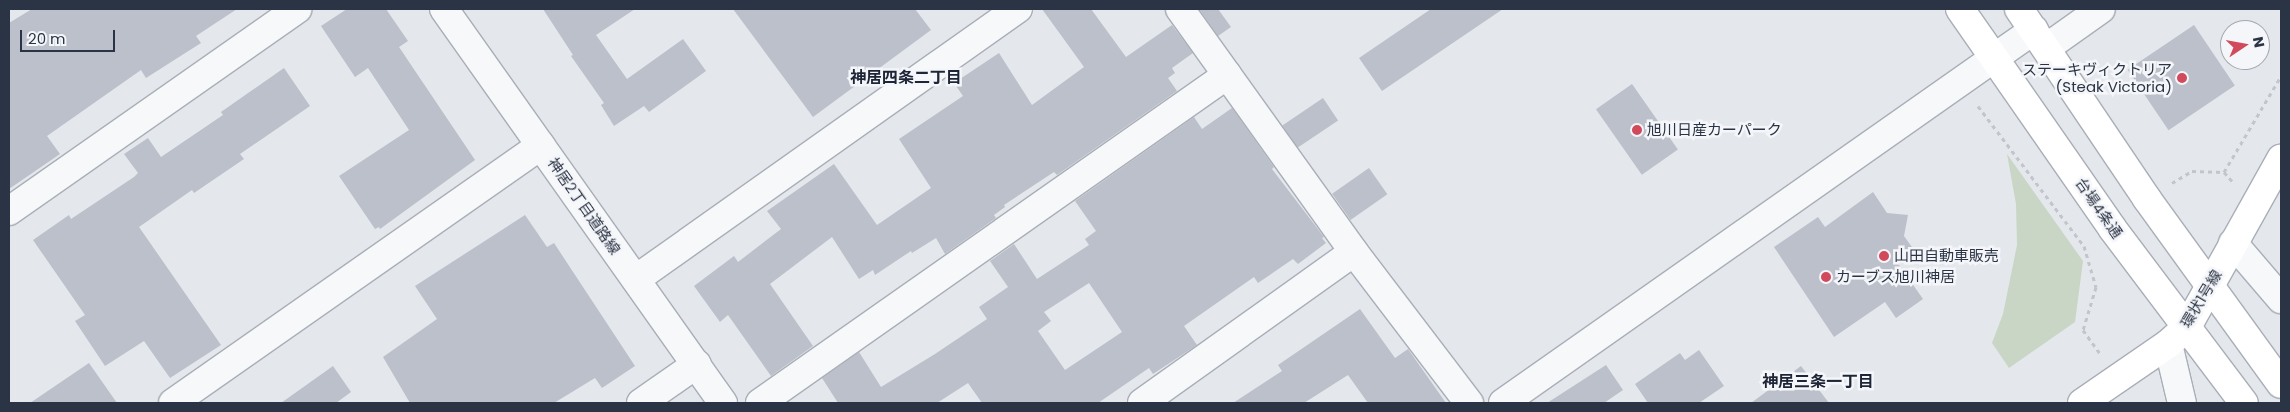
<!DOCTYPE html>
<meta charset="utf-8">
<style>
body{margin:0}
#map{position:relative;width:2290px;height:412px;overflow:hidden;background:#e4e7ec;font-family:Poppins,"Noto Sans JP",sans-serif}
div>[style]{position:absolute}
.green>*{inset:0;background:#c9d6c5}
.building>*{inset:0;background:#bbc0ca;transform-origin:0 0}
.path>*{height:3px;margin-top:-1.5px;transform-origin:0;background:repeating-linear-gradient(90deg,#c2c5cb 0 4px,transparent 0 8px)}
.roads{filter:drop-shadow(1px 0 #a9aeb7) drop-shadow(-1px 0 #a9aeb7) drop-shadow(0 1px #a9aeb7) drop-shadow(0 -1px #a9aeb7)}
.minor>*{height:28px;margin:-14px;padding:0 14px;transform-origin:14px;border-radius:14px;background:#f7f8fa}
.major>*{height:28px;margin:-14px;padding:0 14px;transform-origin:14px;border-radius:14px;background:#fff}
.highway>*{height:28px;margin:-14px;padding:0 14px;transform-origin:14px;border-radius:14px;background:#fff}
.dots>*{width:14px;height:14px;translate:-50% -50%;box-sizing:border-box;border:2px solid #f4f6f9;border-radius:50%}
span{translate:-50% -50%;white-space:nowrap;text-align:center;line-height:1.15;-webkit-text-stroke:5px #f4f6f9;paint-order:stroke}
.poi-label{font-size:15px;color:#2b3445}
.right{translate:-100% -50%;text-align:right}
.left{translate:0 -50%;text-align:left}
.street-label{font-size:15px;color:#2b3445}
.neighbourhood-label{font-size:16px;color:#1d2536;font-weight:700}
.frame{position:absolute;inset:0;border:10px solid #2b3445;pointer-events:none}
.north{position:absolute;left:2220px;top:20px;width:50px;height:50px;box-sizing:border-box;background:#f4f6f9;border:1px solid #a4a8b1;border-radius:50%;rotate:78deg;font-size:14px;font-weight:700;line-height:20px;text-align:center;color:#2b3445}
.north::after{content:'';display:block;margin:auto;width:18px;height:22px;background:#d1495b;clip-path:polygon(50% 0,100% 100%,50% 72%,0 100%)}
.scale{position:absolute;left:20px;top:30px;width:95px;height:22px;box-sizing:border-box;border:2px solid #2b3445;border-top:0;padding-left:6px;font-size:15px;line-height:18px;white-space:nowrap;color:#2b3445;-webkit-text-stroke:4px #f4f6f9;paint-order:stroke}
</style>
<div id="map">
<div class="green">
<div style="clip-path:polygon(2007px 154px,2083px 261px,2075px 322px,2009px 368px,1992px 343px,2003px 314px,2017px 245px,2016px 204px)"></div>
</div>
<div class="building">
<div style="clip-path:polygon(32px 9px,237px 9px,196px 36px,201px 43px,146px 78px,141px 70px,47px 136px,60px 154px,9px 189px,9px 23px)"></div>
<div style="clip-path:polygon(347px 9px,386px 9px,408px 41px,399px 47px,475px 160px,380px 229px,379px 227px,375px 229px,339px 176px,409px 130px,368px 68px,355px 77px,321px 26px)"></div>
<div style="clip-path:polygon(543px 9px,635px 9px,596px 35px,627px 79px,683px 39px,706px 71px,649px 112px,644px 106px,614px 126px,601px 105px,604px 103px,571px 56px,573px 55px)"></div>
<div style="clip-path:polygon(733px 9px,915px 9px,931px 30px,813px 117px)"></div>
<div style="clip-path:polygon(1042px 9px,1091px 9px,1126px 57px,1172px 25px,1193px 53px,1172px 68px,1175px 73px,1168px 78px,1177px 91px,1057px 175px,1054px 172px,1004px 205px,1005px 207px,994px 215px,996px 218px,945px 254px,936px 238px,912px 253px,911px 251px,875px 275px,873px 270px,859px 279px,832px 237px,770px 284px,813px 346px,771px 376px,728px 315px,720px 322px,694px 286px,734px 256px,738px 262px,781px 229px,767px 211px,834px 164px,877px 225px,931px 188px,899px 139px,963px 96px,954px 83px,999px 53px,1032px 105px,1084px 67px)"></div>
<div style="clip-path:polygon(1199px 9px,1218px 9px,1231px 27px,1218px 36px)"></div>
<div style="clip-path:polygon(1431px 9px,1503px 9px,1382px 91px,1359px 58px)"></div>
<div style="left:2194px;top:25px;width:73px;height:80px;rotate:56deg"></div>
<div style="clip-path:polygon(284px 68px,310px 106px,240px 154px,244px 159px,194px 193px,192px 190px,139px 227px,221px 345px,170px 378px,144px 341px,105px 366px,75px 321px,85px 315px,33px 240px,69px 215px,71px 219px,134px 177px,138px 173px,124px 154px,148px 138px,161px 157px,223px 115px,221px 112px)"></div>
<div style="left:1632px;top:84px;width:80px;height:44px;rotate:55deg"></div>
<div style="left:1323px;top:98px;width:27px;height:49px;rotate:56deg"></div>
<div style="clip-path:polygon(evenodd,1232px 108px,1274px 167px,1272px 169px,1324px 237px,1322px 238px,1326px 243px,1298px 264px,1293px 259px,1258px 283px,1254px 277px,1184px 326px,1197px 345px,1153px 374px,1149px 368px,1098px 403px,982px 403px,968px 383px,937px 403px,838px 403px,822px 378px,859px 352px,881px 387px,935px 354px,987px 319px,979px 307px,1008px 287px,990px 261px,1014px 244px,1037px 279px,1089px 245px,1085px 239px,1096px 231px,1075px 201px,1194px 117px,1202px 129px,1232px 108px,1089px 283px,1122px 332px,1065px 370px,1038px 331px,1051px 321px,1044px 312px,1089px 283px)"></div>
<div style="left:1369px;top:168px;width:32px;height:45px;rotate:55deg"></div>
<div style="clip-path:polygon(1873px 192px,1887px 213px,1908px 215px,1904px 236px,1914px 250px,1897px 262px,1923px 299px,1896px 318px,1885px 302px,1834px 337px,1774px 247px,1818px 217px,1825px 227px)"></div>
<div style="clip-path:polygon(525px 215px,547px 247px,554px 243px,635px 366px,602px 388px,595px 378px,554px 403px,410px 403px,383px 357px,437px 319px,415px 286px)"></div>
<div style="clip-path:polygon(1360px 309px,1395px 358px,1408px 349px,1446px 403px,1368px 403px,1348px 375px,1304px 403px,1233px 403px,1282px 371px,1278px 365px)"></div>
<div style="clip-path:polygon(1699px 350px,1724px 386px,1699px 403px,1648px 403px,1635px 384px,1680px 353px,1685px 360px)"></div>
<div style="clip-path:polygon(89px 363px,117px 403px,30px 403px)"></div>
<div style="clip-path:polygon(1606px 365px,1623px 390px,1604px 403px,1547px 403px)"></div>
<div style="clip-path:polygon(333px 366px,351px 392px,336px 403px,281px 403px)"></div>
<div style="clip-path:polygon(1801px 366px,1829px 403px,1751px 403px)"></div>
</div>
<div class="path">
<div style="left:1978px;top:106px;width:176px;rotate:52.9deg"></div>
<div style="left:2084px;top:246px;width:43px;rotate:73.7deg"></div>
<div style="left:2096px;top:287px;width:45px;rotate:106.8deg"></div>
<div style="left:2083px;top:330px;width:31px;rotate:54deg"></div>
<div style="left:2224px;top:172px;width:112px;rotate:-59.3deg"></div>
<div style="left:2172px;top:183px;width:23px;rotate:-31deg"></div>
<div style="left:2192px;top:171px;width:32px;rotate:2deg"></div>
<div style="left:2224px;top:172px;width:15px;rotate:48deg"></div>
</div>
<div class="roads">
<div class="minor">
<div style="left:444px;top:9px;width:483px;rotate:54.7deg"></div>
<div style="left:1180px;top:9px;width:299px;rotate:54.4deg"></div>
<div style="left:1354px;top:252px;width:190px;rotate:52.7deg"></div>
<div style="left:2046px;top:48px;width:67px;rotate:-35.3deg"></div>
<div style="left:9px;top:211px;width:352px;rotate:-35deg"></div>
<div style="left:2233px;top:243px;width:74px;rotate:49.4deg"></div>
<div style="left:636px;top:279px;width:468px;rotate:-35.3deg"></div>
<div style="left:2168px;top:344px;width:61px;rotate:76.7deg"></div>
<div style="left:173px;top:403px;width:449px;rotate:-35deg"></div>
<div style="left:641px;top:403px;width:68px;rotate:-34.9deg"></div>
<div style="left:760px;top:403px;width:571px;rotate:-35.08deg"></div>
<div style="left:1142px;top:403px;width:260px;rotate:-35.5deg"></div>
<div style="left:1503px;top:403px;width:649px;rotate:-35.09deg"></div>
</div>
<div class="major">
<div style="left:2082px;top:403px;width:104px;rotate:-34.5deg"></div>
<div style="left:2168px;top:344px;width:25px;rotate:-42deg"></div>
<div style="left:2187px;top:327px;width:193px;rotate:-60.8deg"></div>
</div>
<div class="highway">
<div style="left:1960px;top:9px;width:267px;rotate:55.2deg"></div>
<div style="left:2112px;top:228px;width:219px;rotate:53deg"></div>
<div style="left:2019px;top:9px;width:229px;rotate:56deg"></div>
<div style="left:2147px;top:199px;width:228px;rotate:54.1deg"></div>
</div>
</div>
<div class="dots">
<div style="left:2182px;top:78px;background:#d1495b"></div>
<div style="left:1637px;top:130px;background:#d1495b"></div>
<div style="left:1884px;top:256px;background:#d1495b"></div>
<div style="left:1826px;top:277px;background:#d1495b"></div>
</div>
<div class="poi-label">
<span class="right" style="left:2172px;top:78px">ステーキヴィクトリア<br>(Steak Victoria)</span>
<span class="left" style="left:1647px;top:130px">旭川日産カーパーク</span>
<span class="left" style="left:1894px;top:256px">山田自動車販売</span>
<span class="left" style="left:1836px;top:277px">カーブス旭川神居</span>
</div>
<div class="street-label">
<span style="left:584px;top:206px;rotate:55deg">神居2丁目道路線</span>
<span style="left:2099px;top:208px;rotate:55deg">台場4条通</span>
<span style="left:2201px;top:299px;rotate:-59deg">環状1号線</span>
</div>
<div class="neighbourhood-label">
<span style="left:906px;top:78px">神居四条二丁目</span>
<span style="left:1818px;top:382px">神居三条一丁目</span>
</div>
<div class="frame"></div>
<div class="north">N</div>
<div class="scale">20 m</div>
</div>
